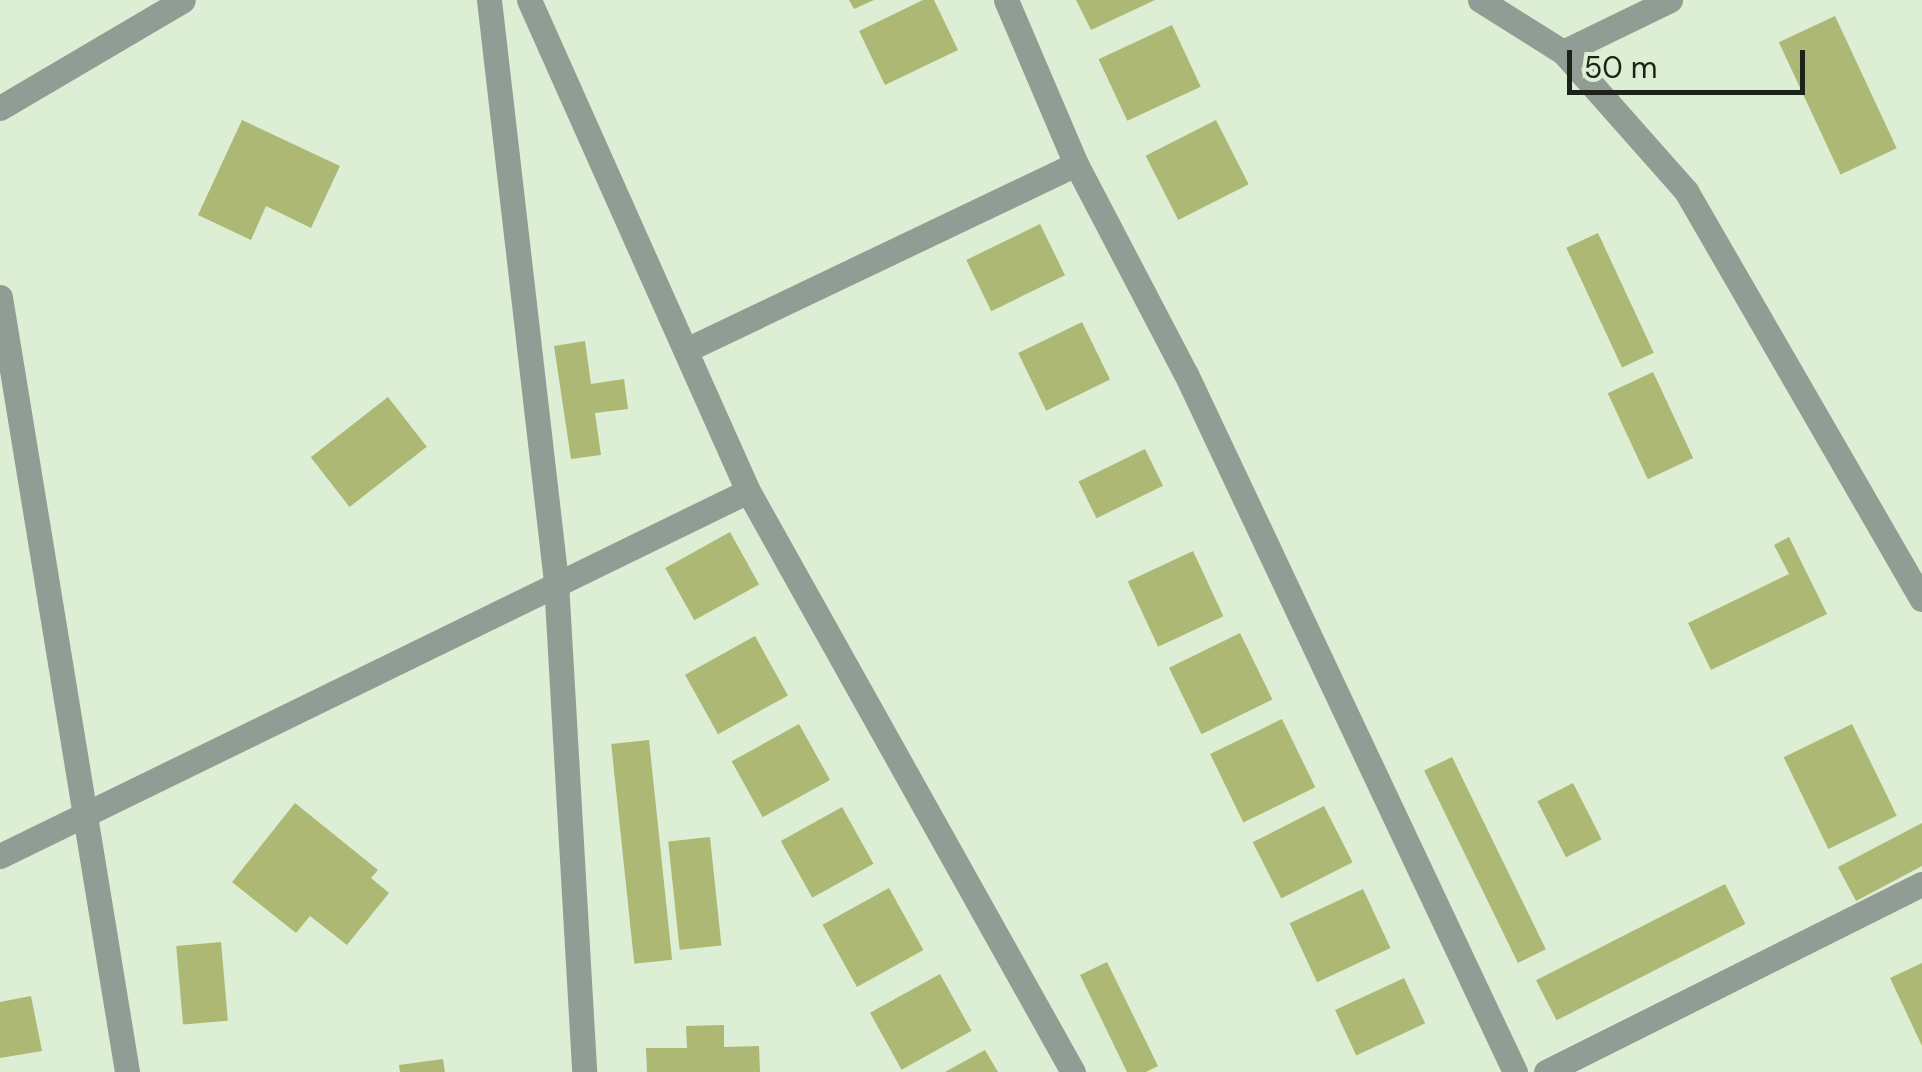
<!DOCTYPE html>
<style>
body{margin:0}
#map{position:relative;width:1922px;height:1072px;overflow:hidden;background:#dcefd4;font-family:"DM Sans",sans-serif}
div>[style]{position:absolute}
.building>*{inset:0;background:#adb874;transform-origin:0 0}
.street>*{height:25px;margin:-12.5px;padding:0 12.5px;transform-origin:12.5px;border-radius:12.5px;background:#919d94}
span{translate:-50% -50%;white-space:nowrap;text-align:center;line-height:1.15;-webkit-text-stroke:9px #dcefd4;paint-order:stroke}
.scale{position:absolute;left:1567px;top:50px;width:238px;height:45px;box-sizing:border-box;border:5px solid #1c2319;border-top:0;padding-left:12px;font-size:30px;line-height:35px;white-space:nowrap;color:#1c2319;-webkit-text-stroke:8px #dcefd4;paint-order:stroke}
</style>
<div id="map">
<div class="building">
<div style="clip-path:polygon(849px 0,874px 0,854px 9px)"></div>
<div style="clip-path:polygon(923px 0,934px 0,958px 50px,885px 85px,859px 31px)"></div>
<div style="clip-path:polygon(1076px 0,1155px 0,1091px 30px)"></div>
<div style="left:1835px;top:16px;width:146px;height:62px;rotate:65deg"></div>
<div style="left:1172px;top:25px;width:68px;height:81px;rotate:65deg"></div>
<div style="clip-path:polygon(242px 120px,340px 166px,311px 228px,266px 206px,251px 240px,198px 215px)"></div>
<div style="left:1216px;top:120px;width:72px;height:79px;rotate:63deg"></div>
<div style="left:1040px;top:224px;width:57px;height:82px;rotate:64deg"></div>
<div style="left:1598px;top:233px;width:132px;height:35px;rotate:65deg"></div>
<div style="left:1082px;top:322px;width:64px;height:71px;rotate:64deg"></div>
<div style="clip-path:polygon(585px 341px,591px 384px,624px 379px,628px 409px,595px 413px,601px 455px,571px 459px,554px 346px)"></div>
<div style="left:1653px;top:372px;width:95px;height:50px;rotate:65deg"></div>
<div style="left:388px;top:397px;width:63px;height:98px;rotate:52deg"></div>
<div style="left:1145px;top:449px;width:41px;height:74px;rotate:64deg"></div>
<div style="left:730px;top:532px;width:60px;height:74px;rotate:61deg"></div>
<div style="clip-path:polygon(1789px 537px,1827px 614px,1711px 670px,1688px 623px,1789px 574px,1774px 545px)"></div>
<div style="left:1193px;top:551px;width:72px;height:72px;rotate:65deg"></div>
<div style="left:1240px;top:633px;width:74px;height:79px;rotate:64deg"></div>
<div style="left:755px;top:636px;width:68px;height:80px;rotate:61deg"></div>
<div style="left:1282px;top:719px;width:76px;height:80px;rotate:64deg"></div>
<div style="left:799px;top:724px;width:64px;height:77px;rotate:61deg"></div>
<div style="left:1852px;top:724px;width:102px;height:76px;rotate:64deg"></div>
<div style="left:649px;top:740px;width:221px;height:38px;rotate:84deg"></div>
<div style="left:1452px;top:757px;width:214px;height:31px;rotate:64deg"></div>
<div style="left:1573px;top:783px;width:63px;height:40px;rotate:63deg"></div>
<div style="clip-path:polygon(295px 803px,378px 870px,371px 878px,389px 893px,347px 945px,310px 916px,296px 933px,232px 882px)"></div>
<div style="left:1324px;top:806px;width:63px;height:80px;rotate:63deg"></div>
<div style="left:842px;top:807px;width:65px;height:70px;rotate:61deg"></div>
<div style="clip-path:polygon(1922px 823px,1922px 866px,1856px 901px,1838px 867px)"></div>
<div style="left:710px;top:837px;width:109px;height:42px;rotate:84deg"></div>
<div style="left:1725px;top:884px;width:45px;height:212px;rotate:63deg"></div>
<div style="left:889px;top:888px;width:71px;height:76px;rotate:61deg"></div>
<div style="left:1363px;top:889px;width:65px;height:81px;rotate:65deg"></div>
<div style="left:221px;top:942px;width:79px;height:45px;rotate:85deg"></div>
<div style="clip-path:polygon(1107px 962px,1158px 1066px,1146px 1072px,1127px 1072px,1080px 975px)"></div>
<div style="clip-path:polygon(1922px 963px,1922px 1046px,1890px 978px)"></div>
<div style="left:940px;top:974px;width:65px;height:80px;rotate:61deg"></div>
<div style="left:1404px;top:978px;width:50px;height:76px;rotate:65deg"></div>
<div style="clip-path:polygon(31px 996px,42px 1051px,0 1058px,0 1002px)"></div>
<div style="clip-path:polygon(724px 1025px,724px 1047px,759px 1046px,760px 1072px,647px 1072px,646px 1048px,687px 1048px,686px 1026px)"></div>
<div style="clip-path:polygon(985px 1050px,998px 1072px,945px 1072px)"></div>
<div style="clip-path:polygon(443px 1059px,445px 1072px,400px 1072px,399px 1065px)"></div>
</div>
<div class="street">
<div style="left:489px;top:0;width:586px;rotate:83.43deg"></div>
<div style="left:556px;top:582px;width:491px;rotate:86.7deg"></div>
<div style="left:529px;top:0;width:538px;rotate:65.96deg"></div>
<div style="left:748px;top:491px;width:666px;rotate:60.78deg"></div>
<div style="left:1006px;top:0;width:178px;rotate:66.9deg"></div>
<div style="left:1076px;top:164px;width:237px;rotate:62.4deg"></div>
<div style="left:1186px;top:374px;width:772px;rotate:64.76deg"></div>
<div style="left:1480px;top:0;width:98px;rotate:32.1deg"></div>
<div style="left:1563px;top:52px;width:186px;rotate:48.5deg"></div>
<div style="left:1686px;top:191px;width:471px;rotate:60deg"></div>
<div style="left:1563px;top:52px;width:119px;rotate:-25.9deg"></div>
<div style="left:0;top:108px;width:212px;rotate:-30.5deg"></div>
<div style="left:0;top:297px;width:785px;rotate:80.69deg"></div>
<div style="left:686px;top:350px;width:432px;rotate:-25.5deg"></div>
<div style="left:0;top:856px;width:832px;rotate:-26.01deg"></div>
<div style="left:1546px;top:1072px;width:420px;rotate:-26.6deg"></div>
</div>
<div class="scale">50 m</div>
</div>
